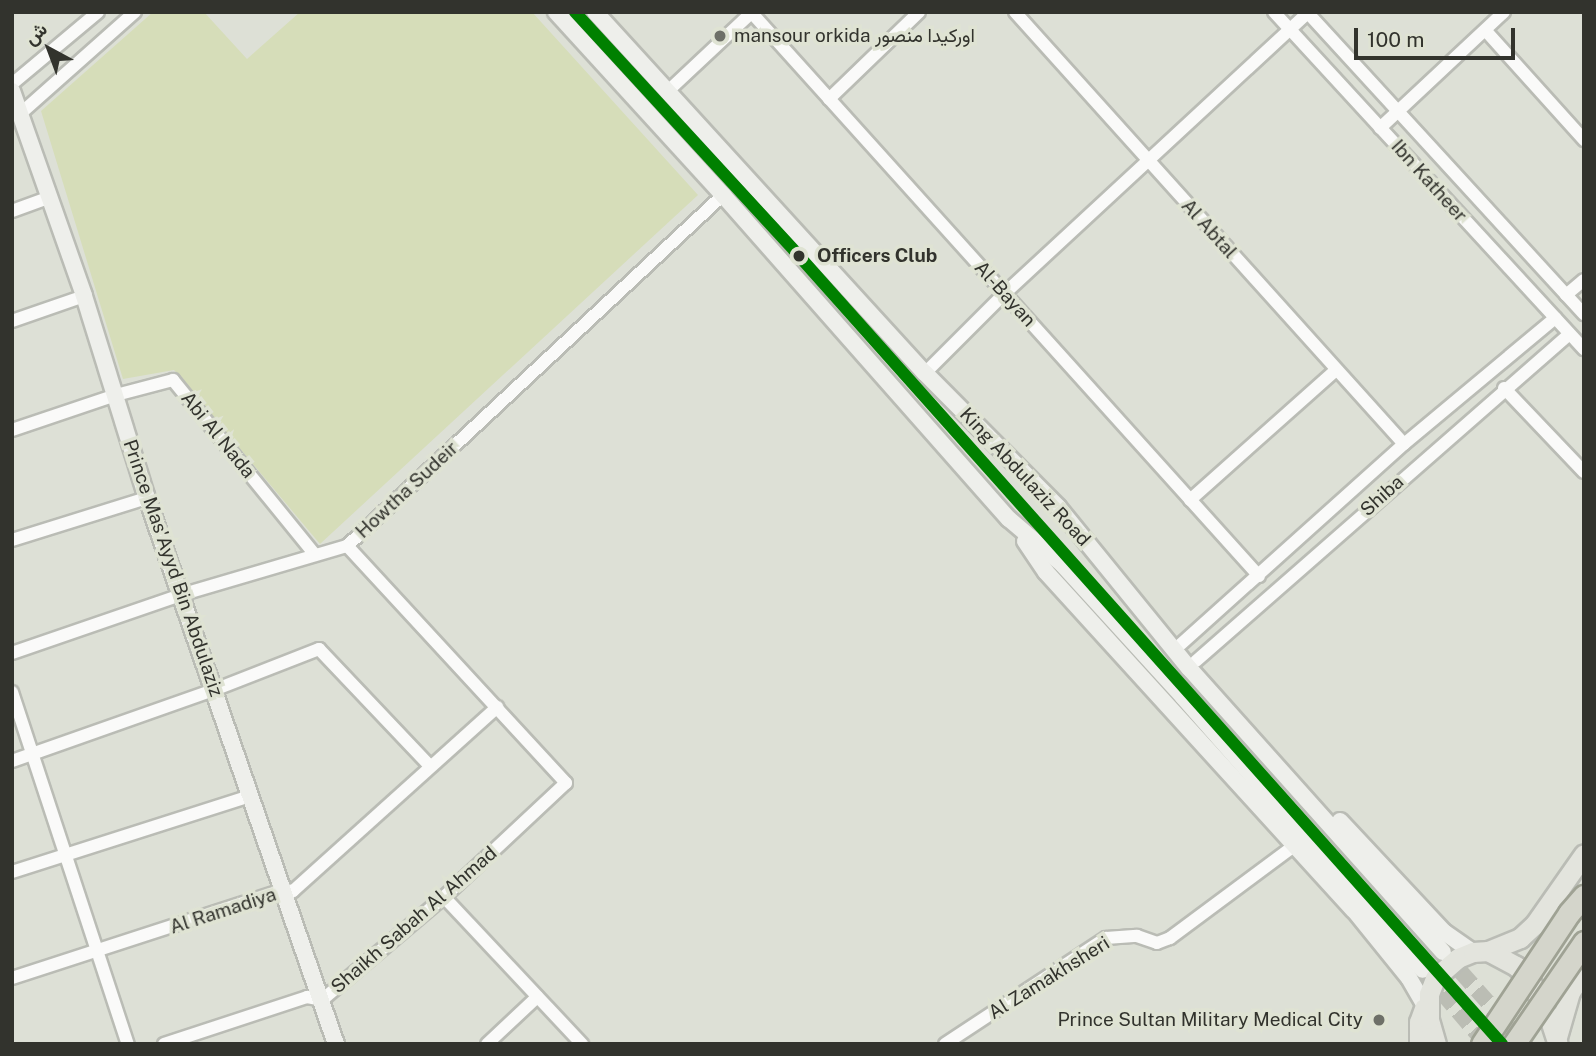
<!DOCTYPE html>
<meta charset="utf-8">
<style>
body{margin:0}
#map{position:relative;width:1596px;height:1056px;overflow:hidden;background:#dde0d6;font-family:"Public Sans",Vazirmatn,sans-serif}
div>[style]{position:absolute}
.green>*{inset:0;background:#d6ddb9}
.secondary-tunnel>*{height:16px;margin-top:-8px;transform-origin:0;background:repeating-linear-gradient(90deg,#bbbdb4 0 16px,transparent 0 24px)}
.roads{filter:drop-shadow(2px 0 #babcb5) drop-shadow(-2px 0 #babcb5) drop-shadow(0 2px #babcb5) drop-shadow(0 -2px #babcb5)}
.street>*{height:12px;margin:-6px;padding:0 6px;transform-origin:6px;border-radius:6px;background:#fafaf9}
.secondary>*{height:16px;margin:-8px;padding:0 8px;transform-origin:8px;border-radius:8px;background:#eeefeb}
.primary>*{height:19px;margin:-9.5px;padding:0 9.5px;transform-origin:9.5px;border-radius:9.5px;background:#e3e4dd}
.bridges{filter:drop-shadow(2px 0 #9fa294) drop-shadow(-2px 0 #9fa294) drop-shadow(0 2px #9fa294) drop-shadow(0 -2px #9fa294)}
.highway-bridge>*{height:21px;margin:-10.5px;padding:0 10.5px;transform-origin:10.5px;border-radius:10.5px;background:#d4d5cb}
.metro-1>*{height:12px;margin:-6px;padding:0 6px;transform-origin:6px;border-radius:6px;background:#008000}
.dots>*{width:19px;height:19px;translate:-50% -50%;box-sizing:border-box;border:4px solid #dfe3d3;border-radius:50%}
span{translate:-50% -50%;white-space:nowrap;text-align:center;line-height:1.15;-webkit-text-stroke:7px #dfe3d3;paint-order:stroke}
.poi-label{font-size:19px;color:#32332d}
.left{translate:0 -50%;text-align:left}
.right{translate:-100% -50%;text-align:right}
.street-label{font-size:19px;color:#32332d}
.stop-label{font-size:19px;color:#32332d;font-weight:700}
.frame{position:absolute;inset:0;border:14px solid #32332d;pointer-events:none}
.north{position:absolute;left:14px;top:14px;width:70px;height:70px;-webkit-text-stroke:5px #dfe3d3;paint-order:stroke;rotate:319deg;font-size:19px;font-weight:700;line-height:28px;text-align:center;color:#32332d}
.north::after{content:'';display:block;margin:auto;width:24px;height:32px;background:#32332d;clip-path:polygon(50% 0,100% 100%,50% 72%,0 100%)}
.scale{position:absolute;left:1354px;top:28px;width:161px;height:32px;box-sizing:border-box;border:4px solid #32332d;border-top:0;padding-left:9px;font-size:21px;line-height:24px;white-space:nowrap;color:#32332d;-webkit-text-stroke:5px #dfe3d3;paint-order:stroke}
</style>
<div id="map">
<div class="green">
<div style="clip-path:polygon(153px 12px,204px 12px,247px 59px,300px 12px,532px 12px,698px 195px,320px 544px,174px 370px,123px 379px,41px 111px)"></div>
</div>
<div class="secondary-tunnel">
<div style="left:1445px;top:954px;width:120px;rotate:48.4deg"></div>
<div style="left:1427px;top:975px;width:91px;rotate:49.5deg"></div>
</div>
<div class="roads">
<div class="street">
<div style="left:751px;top:12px;width:759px;rotate:47.99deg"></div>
<div style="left:1015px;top:12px;width:581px;rotate:48deg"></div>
<div style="left:1274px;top:12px;width:458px;rotate:47.4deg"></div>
<div style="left:1307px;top:12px;width:410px;rotate:47.5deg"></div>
<div style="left:1486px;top:31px;width:147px;rotate:48deg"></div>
<div style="left:12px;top:84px;width:112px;rotate:-39.9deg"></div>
<div style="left:668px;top:91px;width:115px;rotate:-43.2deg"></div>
<div style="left:829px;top:99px;width:125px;rotate:-44deg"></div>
<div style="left:20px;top:114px;width:154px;rotate:-41.6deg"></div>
<div style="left:1380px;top:128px;width:170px;rotate:-43.1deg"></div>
<div style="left:12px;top:211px;width:38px;rotate:-20deg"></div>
<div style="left:1566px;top:295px;width:23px;rotate:-40deg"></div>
<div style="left:12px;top:321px;width:76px;rotate:-19.1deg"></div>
<div style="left:925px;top:373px;width:112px;rotate:-45deg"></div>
<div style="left:1004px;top:294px;width:415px;rotate:-42.8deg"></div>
<div style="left:1504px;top:388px;width:116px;rotate:46.4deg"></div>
<div style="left:12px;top:430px;width:110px;rotate:-18.6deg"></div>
<div style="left:116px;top:395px;width:59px;rotate:-14.7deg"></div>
<div style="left:173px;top:380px;width:225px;rotate:50.9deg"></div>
<div style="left:1190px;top:500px;width:194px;rotate:-41.7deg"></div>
<div style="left:12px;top:540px;width:141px;rotate:-17.3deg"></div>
<div style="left:1181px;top:644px;width:300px;rotate:-41.9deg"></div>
<div style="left:1404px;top:444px;width:197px;rotate:-39.8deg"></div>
<div style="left:12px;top:653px;width:178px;rotate:-19deg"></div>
<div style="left:180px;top:595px;width:174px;rotate:-16.4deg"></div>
<div style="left:347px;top:546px;width:514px;rotate:-43.03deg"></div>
<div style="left:1196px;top:661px;width:496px;rotate:-41.2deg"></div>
<div style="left:12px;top:692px;width:371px;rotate:71.8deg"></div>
<div style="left:12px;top:761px;width:214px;rotate:-19.4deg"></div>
<div style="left:214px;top:690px;width:113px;rotate:-21.3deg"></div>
<div style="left:319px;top:649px;width:161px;rotate:46.5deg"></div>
<div style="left:12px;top:872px;width:250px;rotate:-17.7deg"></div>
<div style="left:444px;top:897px;width:202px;rotate:46.8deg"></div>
<div style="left:12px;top:978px;width:285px;rotate:-18deg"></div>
<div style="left:283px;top:890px;width:10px;rotate:6deg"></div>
<div style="left:293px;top:891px;width:275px;rotate:-42deg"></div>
<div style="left:164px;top:1044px;width:151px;rotate:-18.2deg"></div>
<div style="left:307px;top:997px;width:15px;rotate:11deg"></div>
<div style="left:322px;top:1000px;width:160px;rotate:-40.2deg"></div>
<div style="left:444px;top:897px;width:167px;rotate:-43.1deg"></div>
<div style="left:566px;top:783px;width:323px;rotate:-132.7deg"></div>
<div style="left:487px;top:1044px;width:69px;rotate:-43.2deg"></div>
<div style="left:945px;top:1044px;width:193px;rotate:-33.4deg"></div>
<div style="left:1106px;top:938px;width:31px;rotate:-4deg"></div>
<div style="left:1137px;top:936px;width:21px;rotate:19deg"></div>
<div style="left:1157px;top:943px;width:14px;rotate:-21deg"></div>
<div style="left:1170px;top:938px;width:156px;rotate:-36.6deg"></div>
</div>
<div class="secondary">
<div style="left:556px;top:12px;width:248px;rotate:47.6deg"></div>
<div style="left:723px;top:195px;width:432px;rotate:48.6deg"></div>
<div style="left:1009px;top:519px;width:71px;rotate:40.4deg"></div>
<div style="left:1063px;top:565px;width:178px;rotate:47.7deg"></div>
<div style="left:1183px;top:697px;width:363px;rotate:48.7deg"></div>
<div style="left:595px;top:12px;width:489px;rotate:47.6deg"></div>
<div style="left:925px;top:373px;width:189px;rotate:45.2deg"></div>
<div style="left:1058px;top:507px;width:208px;rotate:50.9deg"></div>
<div style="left:1189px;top:668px;width:381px;rotate:48.2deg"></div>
<div style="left:12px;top:91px;width:217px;rotate:70.6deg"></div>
<div style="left:84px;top:296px;width:212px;rotate:72.7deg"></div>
<div style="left:147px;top:498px;width:578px;rotate:70.91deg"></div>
<div style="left:1025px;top:541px;width:37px;rotate:56deg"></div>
<div style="left:1046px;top:572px;width:457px;rotate:47.7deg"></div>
<div style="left:1354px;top:910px;width:87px;rotate:51deg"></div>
<div style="left:1409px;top:978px;width:39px;rotate:60deg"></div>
<div style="left:1340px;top:821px;width:152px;rotate:46.9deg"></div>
<div style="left:1444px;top:932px;width:35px;rotate:35deg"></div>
</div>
<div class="primary">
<div style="left:1488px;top:951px;width:35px;rotate:-22deg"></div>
<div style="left:1520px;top:938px;width:21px;rotate:-43deg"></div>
<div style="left:1535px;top:924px;width:85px;rotate:-55deg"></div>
<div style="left:1557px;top:1037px;width:47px;rotate:-73.9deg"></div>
<div style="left:1570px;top:992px;width:25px;rotate:-56deg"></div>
<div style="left:1419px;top:1044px;width:22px;rotate:-90deg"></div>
<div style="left:1419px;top:1022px;width:15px;rotate:-70deg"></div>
<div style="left:1436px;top:1044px;width:26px;rotate:-106deg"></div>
<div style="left:1429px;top:1019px;width:25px;rotate:-90deg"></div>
<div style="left:1429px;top:994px;width:17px;rotate:-69deg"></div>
<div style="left:1435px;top:978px;width:30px;rotate:-41deg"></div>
<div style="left:1458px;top:958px;width:16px;rotate:-22deg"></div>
<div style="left:1473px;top:952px;width:15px;rotate:-4deg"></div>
<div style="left:1488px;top:951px;width:32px;rotate:28deg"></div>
<div style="left:1516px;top:966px;width:20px;rotate:45deg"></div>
<div style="left:1530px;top:980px;width:42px;rotate:62.8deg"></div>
<div style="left:1549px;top:1017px;width:28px;rotate:72deg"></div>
</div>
</div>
<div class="bridges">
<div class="highway-bridge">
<div style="left:1482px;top:1044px;width:157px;rotate:-56.4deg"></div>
<div style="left:1569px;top:913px;width:23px;rotate:-49deg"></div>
<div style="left:1514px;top:1044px;width:124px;rotate:-55.5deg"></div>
</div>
</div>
<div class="metro-1">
<div style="left:575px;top:12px;width:331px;rotate:47.4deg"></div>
<div style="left:799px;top:256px;width:1056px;rotate:48.26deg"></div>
</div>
<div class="dots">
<div style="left:720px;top:36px;background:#6e7068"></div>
<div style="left:799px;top:256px;background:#32332d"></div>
<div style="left:1379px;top:1020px;background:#6e7068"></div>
</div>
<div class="poi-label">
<span class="left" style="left:734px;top:36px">mansour orkida اوركيدا منصور</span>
<span class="right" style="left:1363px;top:1020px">Prince Sultan Military Medical City</span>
</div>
<div class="street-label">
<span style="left:1429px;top:181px;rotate:48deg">Ibn Katheer</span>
<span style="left:1209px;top:229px;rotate:48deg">Al Abtal</span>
<span style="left:1005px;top:294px;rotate:48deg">Al-Bayan</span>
<span style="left:218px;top:435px;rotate:51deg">Abi Al Nada</span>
<span style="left:1025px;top:477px;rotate:47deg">King Abdulaziz Road</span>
<span style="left:407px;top:490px;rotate:-43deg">Howtha Sudeir</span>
<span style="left:1382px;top:496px;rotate:-42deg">Shiba</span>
<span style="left:173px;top:568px;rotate:71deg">Prince Mas'Ayyd Bin Abdulaziz</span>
<span style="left:223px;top:911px;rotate:-18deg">Al Ramadiya</span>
<span style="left:414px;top:920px;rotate:-41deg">Shaikh Sabah Al Ahmad</span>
<span style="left:1049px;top:978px;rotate:-32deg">Al Zamakhsheri</span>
</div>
<div class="stop-label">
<span class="left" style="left:817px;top:256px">Officers Club</span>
</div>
<div class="frame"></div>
<div class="north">ش</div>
<div class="scale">100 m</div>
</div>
